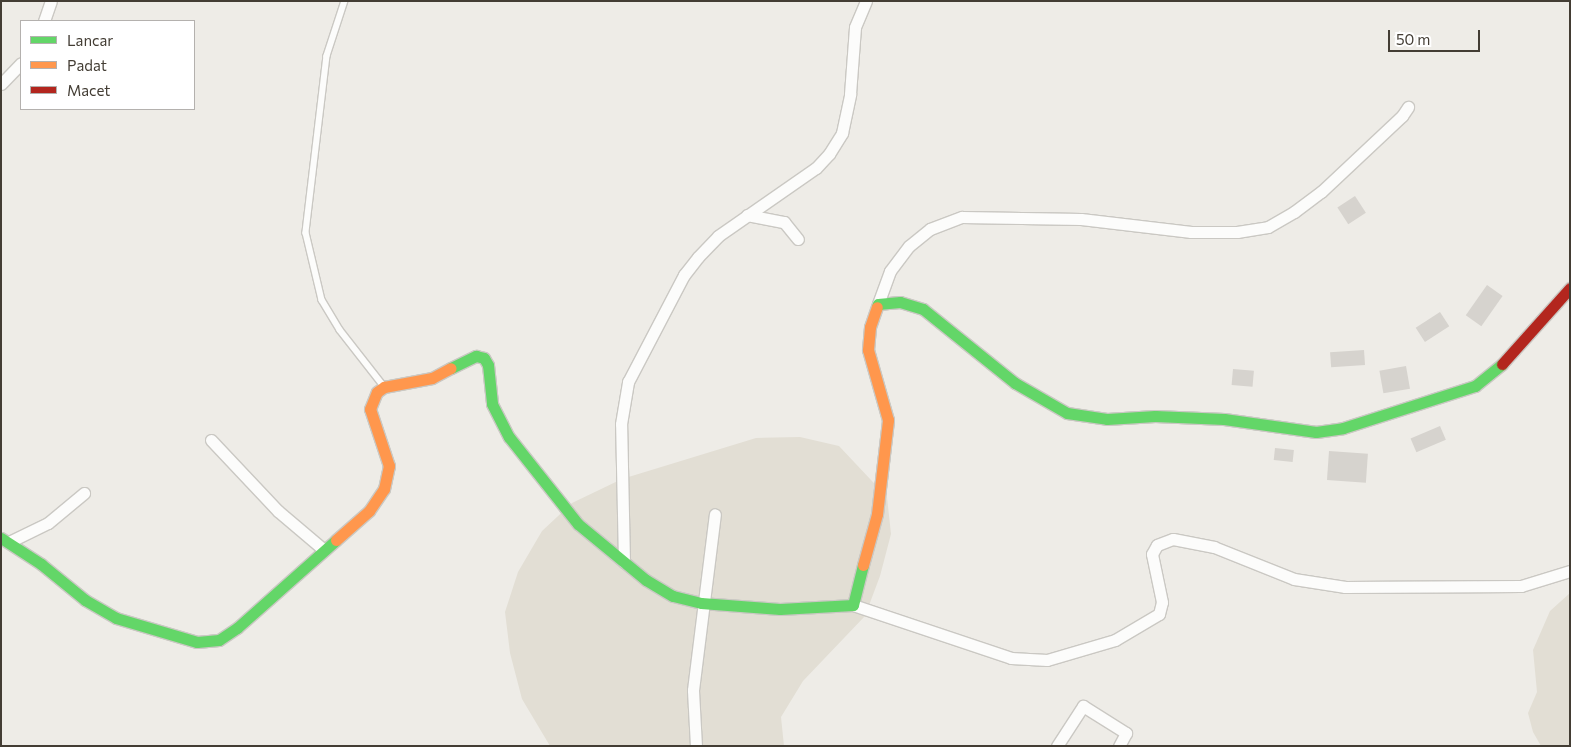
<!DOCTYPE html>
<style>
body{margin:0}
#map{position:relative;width:1571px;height:747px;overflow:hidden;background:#eeece7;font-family:Commissioner,sans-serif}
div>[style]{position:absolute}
.residential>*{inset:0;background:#e2ded4}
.building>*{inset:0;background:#d6d3ce;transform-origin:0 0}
.roads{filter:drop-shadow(1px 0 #cac8c3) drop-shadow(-1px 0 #cac8c3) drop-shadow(0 1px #cac8c3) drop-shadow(0 -1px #cac8c3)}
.lane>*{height:5.5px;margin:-2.75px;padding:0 2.75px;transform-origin:2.75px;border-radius:2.75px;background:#fcfcfb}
.street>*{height:11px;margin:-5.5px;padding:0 5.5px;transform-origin:5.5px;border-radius:5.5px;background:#fcfcfb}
.fast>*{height:11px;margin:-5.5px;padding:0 5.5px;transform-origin:5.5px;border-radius:5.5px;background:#63d668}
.slow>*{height:11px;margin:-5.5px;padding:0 5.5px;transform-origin:5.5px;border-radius:5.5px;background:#ff974d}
.jam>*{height:11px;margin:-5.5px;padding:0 5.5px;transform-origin:5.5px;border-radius:5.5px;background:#b3261e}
span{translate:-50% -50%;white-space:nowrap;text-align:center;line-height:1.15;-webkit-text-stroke:4.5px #fff;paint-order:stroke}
.frame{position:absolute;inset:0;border:2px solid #433d34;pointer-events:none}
.legend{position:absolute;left:20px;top:20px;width:175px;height:90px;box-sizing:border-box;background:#fff;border:1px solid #b4b1ae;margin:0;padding:6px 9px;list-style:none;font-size:15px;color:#433d34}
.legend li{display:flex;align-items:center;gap:10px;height:25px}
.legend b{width:25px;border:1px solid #b4b1ae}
.scale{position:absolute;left:1388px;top:30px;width:92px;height:22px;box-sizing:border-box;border:2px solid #433d34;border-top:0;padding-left:6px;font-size:15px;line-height:18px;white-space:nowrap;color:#433d34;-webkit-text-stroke:4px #fff;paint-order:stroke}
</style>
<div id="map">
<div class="residential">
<div style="clip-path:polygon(800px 437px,839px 446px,887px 497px,891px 534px,880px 576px,865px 616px,803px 681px,781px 717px,784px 746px,550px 746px,522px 699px,510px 653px,505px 612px,518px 572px,542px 531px,572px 503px,622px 479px,756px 438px)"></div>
<div style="clip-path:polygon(1570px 593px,1570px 746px,1541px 746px,1533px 732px,1528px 713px,1537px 692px,1533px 650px,1550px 611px)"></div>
</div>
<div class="building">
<div style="left:1355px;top:196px;width:20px;height:21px;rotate:57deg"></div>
<div style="left:1487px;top:285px;width:19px;height:37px;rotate:35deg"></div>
<div style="left:1440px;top:312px;width:17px;height:29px;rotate:57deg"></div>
<div style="left:1364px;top:350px;width:15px;height:34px;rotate:86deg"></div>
<div style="left:1406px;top:366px;width:23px;height:27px;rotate:80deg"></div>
<div style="left:1233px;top:369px;width:21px;height:16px;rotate:5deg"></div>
<div style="left:1440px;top:426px;width:15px;height:32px;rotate:67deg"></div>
<div style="left:1275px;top:448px;width:19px;height:12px;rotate:6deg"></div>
<div style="left:1329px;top:451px;width:39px;height:29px;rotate:4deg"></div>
</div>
<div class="roads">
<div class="lane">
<div style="left:345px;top:1px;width:58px;rotate:108.1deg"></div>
<div style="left:327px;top:56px;width:178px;rotate:96.8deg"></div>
<div style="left:306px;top:233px;width:69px;rotate:76.6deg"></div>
<div style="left:322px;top:300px;width:35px;rotate:59deg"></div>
<div style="left:340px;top:330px;width:70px;rotate:52deg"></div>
</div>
<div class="street">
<div style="left:44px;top:21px;width:21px;rotate:-71deg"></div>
<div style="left:1px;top:84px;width:29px;rotate:-46deg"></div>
<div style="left:747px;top:215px;width:38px;rotate:11deg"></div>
<div style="left:784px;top:222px;width:22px;rotate:51deg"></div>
<div style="left:878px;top:304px;width:35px;rotate:-70deg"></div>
<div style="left:890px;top:271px;width:31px;rotate:-53deg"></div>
<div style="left:909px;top:246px;width:27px;rotate:-39deg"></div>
<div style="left:930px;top:229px;width:34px;rotate:-21deg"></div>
<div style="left:962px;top:217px;width:119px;rotate:1deg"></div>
<div style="left:1081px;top:219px;width:111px;rotate:6.7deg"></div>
<div style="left:1191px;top:232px;width:46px"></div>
<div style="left:1237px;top:232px;width:31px;rotate:-9deg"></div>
<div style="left:1268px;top:227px;width:30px;rotate:-30deg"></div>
<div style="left:1294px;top:212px;width:34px;rotate:-37deg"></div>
<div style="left:1321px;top:192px;width:111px;rotate:-43.2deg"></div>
<div style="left:1402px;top:116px;width:11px;rotate:-56deg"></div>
<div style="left:211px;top:440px;width:98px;rotate:46.7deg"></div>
<div style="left:278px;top:511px;width:60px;rotate:40.3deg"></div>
<div style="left:9px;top:542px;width:43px;rotate:-26deg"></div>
<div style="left:48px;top:523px;width:47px;rotate:-39.8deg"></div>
<div style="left:624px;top:562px;width:138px;rotate:-91.2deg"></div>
<div style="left:621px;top:424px;width:43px;rotate:-80.5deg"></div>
<div style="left:628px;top:382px;width:121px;rotate:-62.4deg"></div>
<div style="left:684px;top:275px;width:23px;rotate:-52deg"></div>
<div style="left:698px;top:257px;width:29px;rotate:-46deg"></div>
<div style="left:718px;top:236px;width:119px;rotate:-34.8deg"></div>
<div style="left:816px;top:168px;width:19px;rotate:-47deg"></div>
<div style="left:829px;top:154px;width:25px;rotate:-58deg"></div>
<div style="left:842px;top:133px;width:40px;rotate:-78deg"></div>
<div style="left:850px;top:94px;width:67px;rotate:-85.7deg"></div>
<div style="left:855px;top:27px;width:28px;rotate:-67deg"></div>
<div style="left:853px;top:605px;width:167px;rotate:18.5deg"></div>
<div style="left:1011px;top:658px;width:36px;rotate:3deg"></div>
<div style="left:1047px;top:660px;width:71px;rotate:-16.4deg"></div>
<div style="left:1115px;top:640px;width:51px;rotate:-30.6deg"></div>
<div style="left:1159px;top:614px;width:12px;rotate:-76deg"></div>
<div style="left:1162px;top:602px;width:49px;rotate:-101.8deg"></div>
<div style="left:1152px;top:554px;width:10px;rotate:-61deg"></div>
<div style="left:1157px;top:545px;width:17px;rotate:-21deg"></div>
<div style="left:1173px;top:539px;width:42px;rotate:11deg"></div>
<div style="left:1214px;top:547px;width:86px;rotate:21.8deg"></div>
<div style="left:1294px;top:579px;width:52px;rotate:8.9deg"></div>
<div style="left:1345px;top:587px;width:176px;rotate:-0.3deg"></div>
<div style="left:1521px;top:586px;width:51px;rotate:-17deg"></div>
<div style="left:696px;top:746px;width:56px;rotate:-93.1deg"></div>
<div style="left:693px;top:690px;width:177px;rotate:-82.9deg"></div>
<div style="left:1057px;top:746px;width:48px;rotate:-57deg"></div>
<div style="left:1083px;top:706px;width:51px;rotate:32.1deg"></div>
<div style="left:1126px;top:733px;width:15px;rotate:118deg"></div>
</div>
<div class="fast">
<div style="left:877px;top:307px;width:3px;rotate:-72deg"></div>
<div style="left:878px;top:304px;width:22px;rotate:-5deg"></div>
<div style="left:900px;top:302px;width:24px;rotate:17deg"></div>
<div style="left:923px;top:309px;width:118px;rotate:38.8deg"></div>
<div style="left:1015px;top:383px;width:60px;rotate:30deg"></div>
<div style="left:1067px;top:413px;width:40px;rotate:8.5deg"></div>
<div style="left:1107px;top:419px;width:48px;rotate:-3.6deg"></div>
<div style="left:1155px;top:416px;width:69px;rotate:2.5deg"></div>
<div style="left:1224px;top:419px;width:93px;rotate:8deg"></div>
<div style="left:1316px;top:432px;width:27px;rotate:-8deg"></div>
<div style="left:1343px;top:428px;width:139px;rotate:-17.7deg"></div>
<div style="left:1475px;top:386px;width:35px;rotate:-39deg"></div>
<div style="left:451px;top:368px;width:28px;rotate:-26deg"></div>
<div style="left:476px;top:356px;width:8px;rotate:14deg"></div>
<div style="left:484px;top:358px;width:8px;rotate:60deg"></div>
<div style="left:488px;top:365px;width:39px;rotate:84deg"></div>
<div style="left:492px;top:404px;width:37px;rotate:63deg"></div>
<div style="left:509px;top:437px;width:111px;rotate:51.6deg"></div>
<div style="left:578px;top:524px;width:88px;rotate:39.5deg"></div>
<div style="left:646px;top:580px;width:31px;rotate:31deg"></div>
<div style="left:673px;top:596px;width:29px;rotate:14deg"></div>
<div style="left:701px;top:603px;width:79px;rotate:4.3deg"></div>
<div style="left:780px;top:609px;width:73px;rotate:-3.1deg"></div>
<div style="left:853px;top:605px;width:41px;rotate:-76deg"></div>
<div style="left:1px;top:538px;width:48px;rotate:33deg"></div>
<div style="left:41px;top:564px;width:57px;rotate:39.3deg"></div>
<div style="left:85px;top:600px;width:36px;rotate:30deg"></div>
<div style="left:116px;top:618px;width:84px;rotate:16.5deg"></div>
<div style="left:197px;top:642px;width:22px;rotate:-5deg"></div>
<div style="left:219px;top:640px;width:22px;rotate:-34deg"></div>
<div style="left:237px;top:628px;width:132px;rotate:-41.6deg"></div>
</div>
<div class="slow">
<div style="left:336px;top:540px;width:44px;rotate:-41.3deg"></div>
<div style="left:369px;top:511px;width:27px;rotate:-56deg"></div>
<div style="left:384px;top:489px;width:24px;rotate:-78deg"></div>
<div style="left:389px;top:466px;width:60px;rotate:-108.4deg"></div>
<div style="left:370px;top:409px;width:18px;rotate:-68deg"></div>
<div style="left:377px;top:392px;width:9px;rotate:-36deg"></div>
<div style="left:384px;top:387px;width:49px;rotate:-10.6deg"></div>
<div style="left:432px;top:378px;width:21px;rotate:-28deg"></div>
<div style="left:863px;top:565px;width:53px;rotate:-74.6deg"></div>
<div style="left:877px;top:514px;width:95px;rotate:-83.3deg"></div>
<div style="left:888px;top:420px;width:73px;rotate:-105.9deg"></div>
<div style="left:868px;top:350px;width:23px;rotate:-85deg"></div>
<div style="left:870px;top:327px;width:21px;rotate:-71deg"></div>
</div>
<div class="jam">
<div style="left:1502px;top:364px;width:102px;rotate:-48.2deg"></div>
</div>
</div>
<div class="frame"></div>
<ul class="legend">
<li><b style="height:6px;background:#63d668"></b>Lancar</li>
<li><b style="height:6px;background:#ff974d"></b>Padat</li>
<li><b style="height:6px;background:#b3261e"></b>Macet</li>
</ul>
<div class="scale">50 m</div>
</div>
